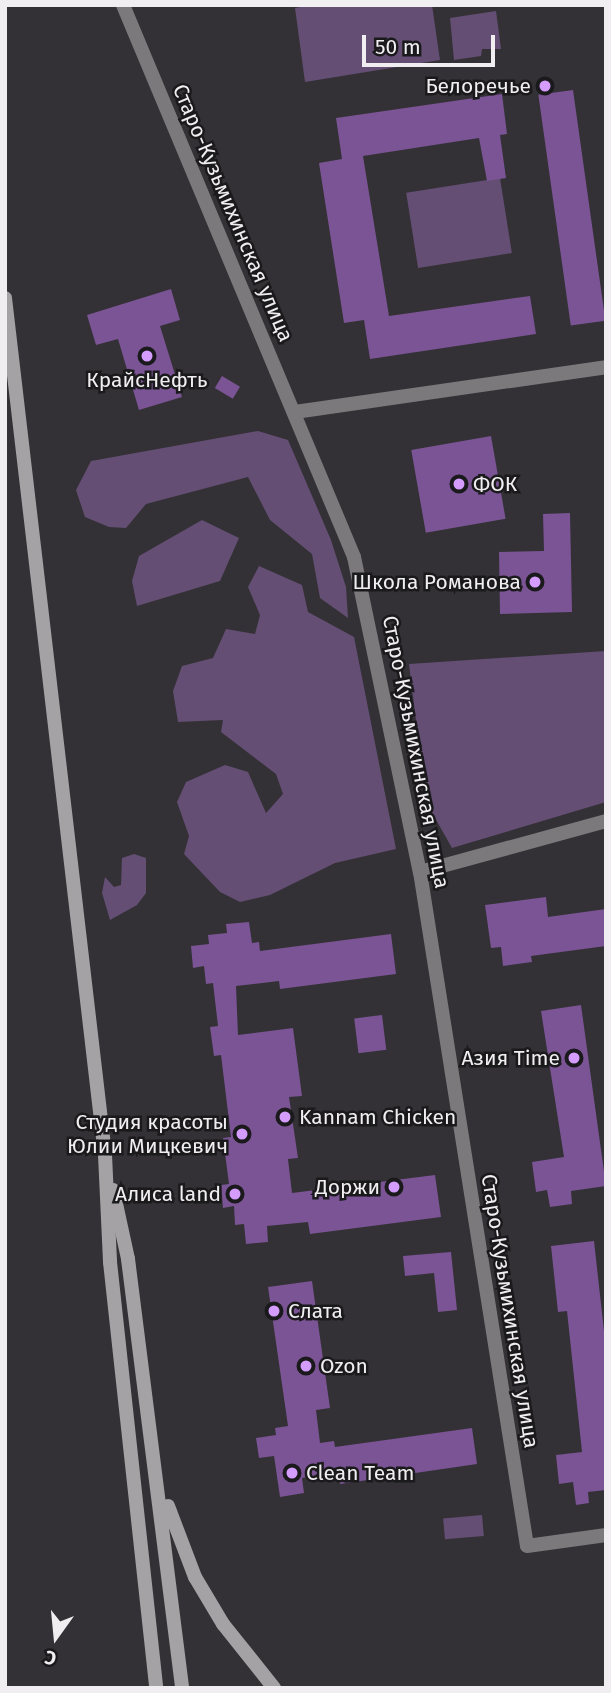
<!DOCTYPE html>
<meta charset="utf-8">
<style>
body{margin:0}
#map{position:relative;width:611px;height:1693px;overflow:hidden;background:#333135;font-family:"Fira Sans",sans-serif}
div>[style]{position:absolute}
.green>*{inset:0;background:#644e74;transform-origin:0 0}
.building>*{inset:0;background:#7a5494;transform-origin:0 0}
.minor>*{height:14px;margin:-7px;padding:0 7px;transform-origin:7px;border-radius:7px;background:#7b797c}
.tertiary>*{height:14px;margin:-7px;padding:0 7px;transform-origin:7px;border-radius:7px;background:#7b797c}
.secondary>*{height:14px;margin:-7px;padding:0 7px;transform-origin:7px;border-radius:7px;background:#a4a2a5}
.dots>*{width:19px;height:19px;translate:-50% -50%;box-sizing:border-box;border:4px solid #1a191b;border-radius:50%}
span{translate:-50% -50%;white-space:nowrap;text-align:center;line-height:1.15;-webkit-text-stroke:5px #1a191b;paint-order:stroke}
.poi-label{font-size:21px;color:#f0eef1}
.right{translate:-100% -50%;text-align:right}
.left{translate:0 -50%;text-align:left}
.street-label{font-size:21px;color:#f0eef1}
.frame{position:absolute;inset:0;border:7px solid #f0eef1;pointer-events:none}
.north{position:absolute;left:21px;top:1602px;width:70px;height:70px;-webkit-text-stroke:5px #1a191b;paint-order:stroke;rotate:195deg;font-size:19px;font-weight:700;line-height:28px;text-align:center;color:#f0eef1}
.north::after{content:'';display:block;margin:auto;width:24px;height:32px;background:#f0eef1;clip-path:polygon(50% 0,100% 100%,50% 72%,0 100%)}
.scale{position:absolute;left:362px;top:35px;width:133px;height:32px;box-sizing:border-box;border:4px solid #f0eef1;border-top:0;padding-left:9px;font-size:21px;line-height:24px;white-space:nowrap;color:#f0eef1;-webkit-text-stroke:5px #1a191b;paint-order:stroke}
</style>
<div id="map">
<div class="green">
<div style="clip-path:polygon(312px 5px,432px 5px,440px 60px,305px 82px,295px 8px)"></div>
<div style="clip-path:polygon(496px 11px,501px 49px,482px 49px,481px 56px,454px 60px,450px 18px)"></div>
<div style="left:500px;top:178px;width:76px;height:95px;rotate:81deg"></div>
<div style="clip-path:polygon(258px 431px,288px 440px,331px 540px,346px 587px,348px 618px,320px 598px,312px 554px,270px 520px,248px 477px,146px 504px,126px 528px,109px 527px,85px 517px,76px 490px,91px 461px)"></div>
<div style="clip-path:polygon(202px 520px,239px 538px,220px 581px,137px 606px,132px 581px,139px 556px)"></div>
<div style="clip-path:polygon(259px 566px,302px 585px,308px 612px,354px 637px,396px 849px,335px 863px,270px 895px,240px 902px,220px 892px,184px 854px,189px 836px,177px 802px,186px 782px,225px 765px,248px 772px,266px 813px,283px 794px,276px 774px,221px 732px,223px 720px,178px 722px,173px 691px,182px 666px,213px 658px,226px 629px,255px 634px,260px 615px,248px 587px)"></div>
<div style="clip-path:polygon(606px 651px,606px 802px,452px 848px,426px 802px,409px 664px)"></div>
<div style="clip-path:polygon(134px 854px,146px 858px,146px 893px,137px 905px,110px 920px,102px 893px,105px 877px,114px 887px,121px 885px,122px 858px)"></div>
<div style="left:482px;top:1515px;width:21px;height:39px;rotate:85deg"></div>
</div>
<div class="building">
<div style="left:573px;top:90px;width:233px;height:35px;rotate:82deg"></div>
<div style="clip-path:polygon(502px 94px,507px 134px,500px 135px,506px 178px,487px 181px,479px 138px,363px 156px,389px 316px,530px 296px,536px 334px,370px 359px,364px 320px,344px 323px,319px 163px,342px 159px,336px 118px)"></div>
<div style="clip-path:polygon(171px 289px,180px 320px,160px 326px,182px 397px,139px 410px,118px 339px,96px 345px,87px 315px)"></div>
<div style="left:222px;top:376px;width:21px;height:14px;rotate:31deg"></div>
<div style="left:491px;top:436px;width:84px;height:81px;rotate:80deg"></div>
<div style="clip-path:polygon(570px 513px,572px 612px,500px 614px,499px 552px,544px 551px,543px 514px)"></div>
<div style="clip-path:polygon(546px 897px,548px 917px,606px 909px,606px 946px,531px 956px,532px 962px,503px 966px,501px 947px,491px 948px,485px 905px)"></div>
<div style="clip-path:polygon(249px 922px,252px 943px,259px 942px,260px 951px,391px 934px,396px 974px,280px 989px,279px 981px,236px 986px,238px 1035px,293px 1028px,302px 1096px,289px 1097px,298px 1158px,288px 1159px,292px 1193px,435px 1175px,441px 1217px,310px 1234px,308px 1222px,267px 1226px,268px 1242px,246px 1244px,244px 1224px,235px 1225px,234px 1206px,223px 1208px,221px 1185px,229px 1184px,223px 1138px,231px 1137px,221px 1055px,214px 1056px,210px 1027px,218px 1026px,213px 983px,206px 984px,204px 966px,193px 968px,191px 946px,209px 944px,208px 935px,227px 933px,226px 924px)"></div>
<div style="clip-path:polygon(581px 1005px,606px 1186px,571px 1191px,572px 1204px,550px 1207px,547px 1190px,536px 1192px,532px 1162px,564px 1157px,541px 1011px)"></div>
<div style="left:382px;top:1015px;width:35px;height:28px;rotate:83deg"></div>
<div style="clip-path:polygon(594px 1241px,606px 1349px,606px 1490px,588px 1492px,589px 1503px,576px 1505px,573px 1482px,559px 1484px,556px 1455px,582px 1452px,567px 1311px,558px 1312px,551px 1246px)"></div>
<div style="clip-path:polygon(451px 1252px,457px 1310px,438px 1312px,434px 1273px,405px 1276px,403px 1256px)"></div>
<div style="clip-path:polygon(312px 1281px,330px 1408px,316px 1410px,320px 1443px,334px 1441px,335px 1447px,472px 1428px,477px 1464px,340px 1484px,338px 1472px,302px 1478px,304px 1493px,280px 1497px,274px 1456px,259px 1458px,256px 1438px,276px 1435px,275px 1428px,288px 1426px,268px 1287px)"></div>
</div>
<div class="minor">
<div style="left:295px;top:412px;width:314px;rotate:-8.2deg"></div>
<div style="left:420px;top:872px;width:193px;rotate:-15.3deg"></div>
</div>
<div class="tertiary">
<div style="left:123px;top:5px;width:598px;rotate:67.29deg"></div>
<div style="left:354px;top:557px;width:322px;rotate:78.2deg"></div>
<div style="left:420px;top:872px;width:682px;rotate:80.98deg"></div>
<div style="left:527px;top:1546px;width:80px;rotate:-7.9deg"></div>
</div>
<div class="secondary">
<div style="left:5px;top:298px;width:863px;rotate:83.34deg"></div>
<div style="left:105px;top:1155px;width:107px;rotate:87.3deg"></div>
<div style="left:110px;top:1262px;width:428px;rotate:83.8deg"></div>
<div style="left:113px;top:1190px;width:71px;rotate:77.7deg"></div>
<div style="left:128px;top:1259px;width:432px;rotate:82.8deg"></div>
<div style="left:168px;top:1506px;width:76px;rotate:69.2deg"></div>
<div style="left:195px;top:1577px;width:55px;rotate:59.2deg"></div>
<div style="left:223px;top:1624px;width:82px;rotate:51.4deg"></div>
</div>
<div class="dots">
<div style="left:545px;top:86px;background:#d49cfc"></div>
<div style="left:147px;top:356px;background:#d49cfc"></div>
<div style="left:459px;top:484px;background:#d49cfc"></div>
<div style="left:535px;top:582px;background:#d49cfc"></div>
<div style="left:574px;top:1058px;background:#d49cfc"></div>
<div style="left:285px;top:1117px;background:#d49cfc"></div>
<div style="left:242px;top:1134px;background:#d49cfc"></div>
<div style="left:394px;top:1187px;background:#d49cfc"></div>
<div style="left:235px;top:1194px;background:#d49cfc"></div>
<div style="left:274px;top:1311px;background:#d49cfc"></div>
<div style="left:306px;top:1366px;background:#d49cfc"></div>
<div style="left:292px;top:1473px;background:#d49cfc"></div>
</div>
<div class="poi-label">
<span class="right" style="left:531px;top:86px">Белоречье</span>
<span style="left:147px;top:380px">КрайсНефть</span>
<span class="left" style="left:473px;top:484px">ФОК</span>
<span class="right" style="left:521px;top:582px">Школа Романова</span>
<span class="right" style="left:560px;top:1058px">Азия Time</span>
<span class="left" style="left:299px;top:1117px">Kannam Chicken</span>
<span class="right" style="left:228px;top:1134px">Студия красоты<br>Юлии Мицкевич</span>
<span class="right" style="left:380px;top:1187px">Доржи</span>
<span class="right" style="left:221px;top:1194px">Алиса land</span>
<span class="left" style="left:288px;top:1311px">Слата</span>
<span class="left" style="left:320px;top:1366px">Ozon</span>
<span class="left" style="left:306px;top:1473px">Clean Team</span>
</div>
<div class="street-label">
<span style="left:233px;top:213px;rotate:67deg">Старо-Кузьмихинская улица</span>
<span style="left:416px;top:752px;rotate:79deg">Старо-Кузьмихинская улица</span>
<span style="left:510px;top:1311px;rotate:81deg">Старо-Кузьмихинская улица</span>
</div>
<div class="frame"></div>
<div class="north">С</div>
<div class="scale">50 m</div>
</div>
